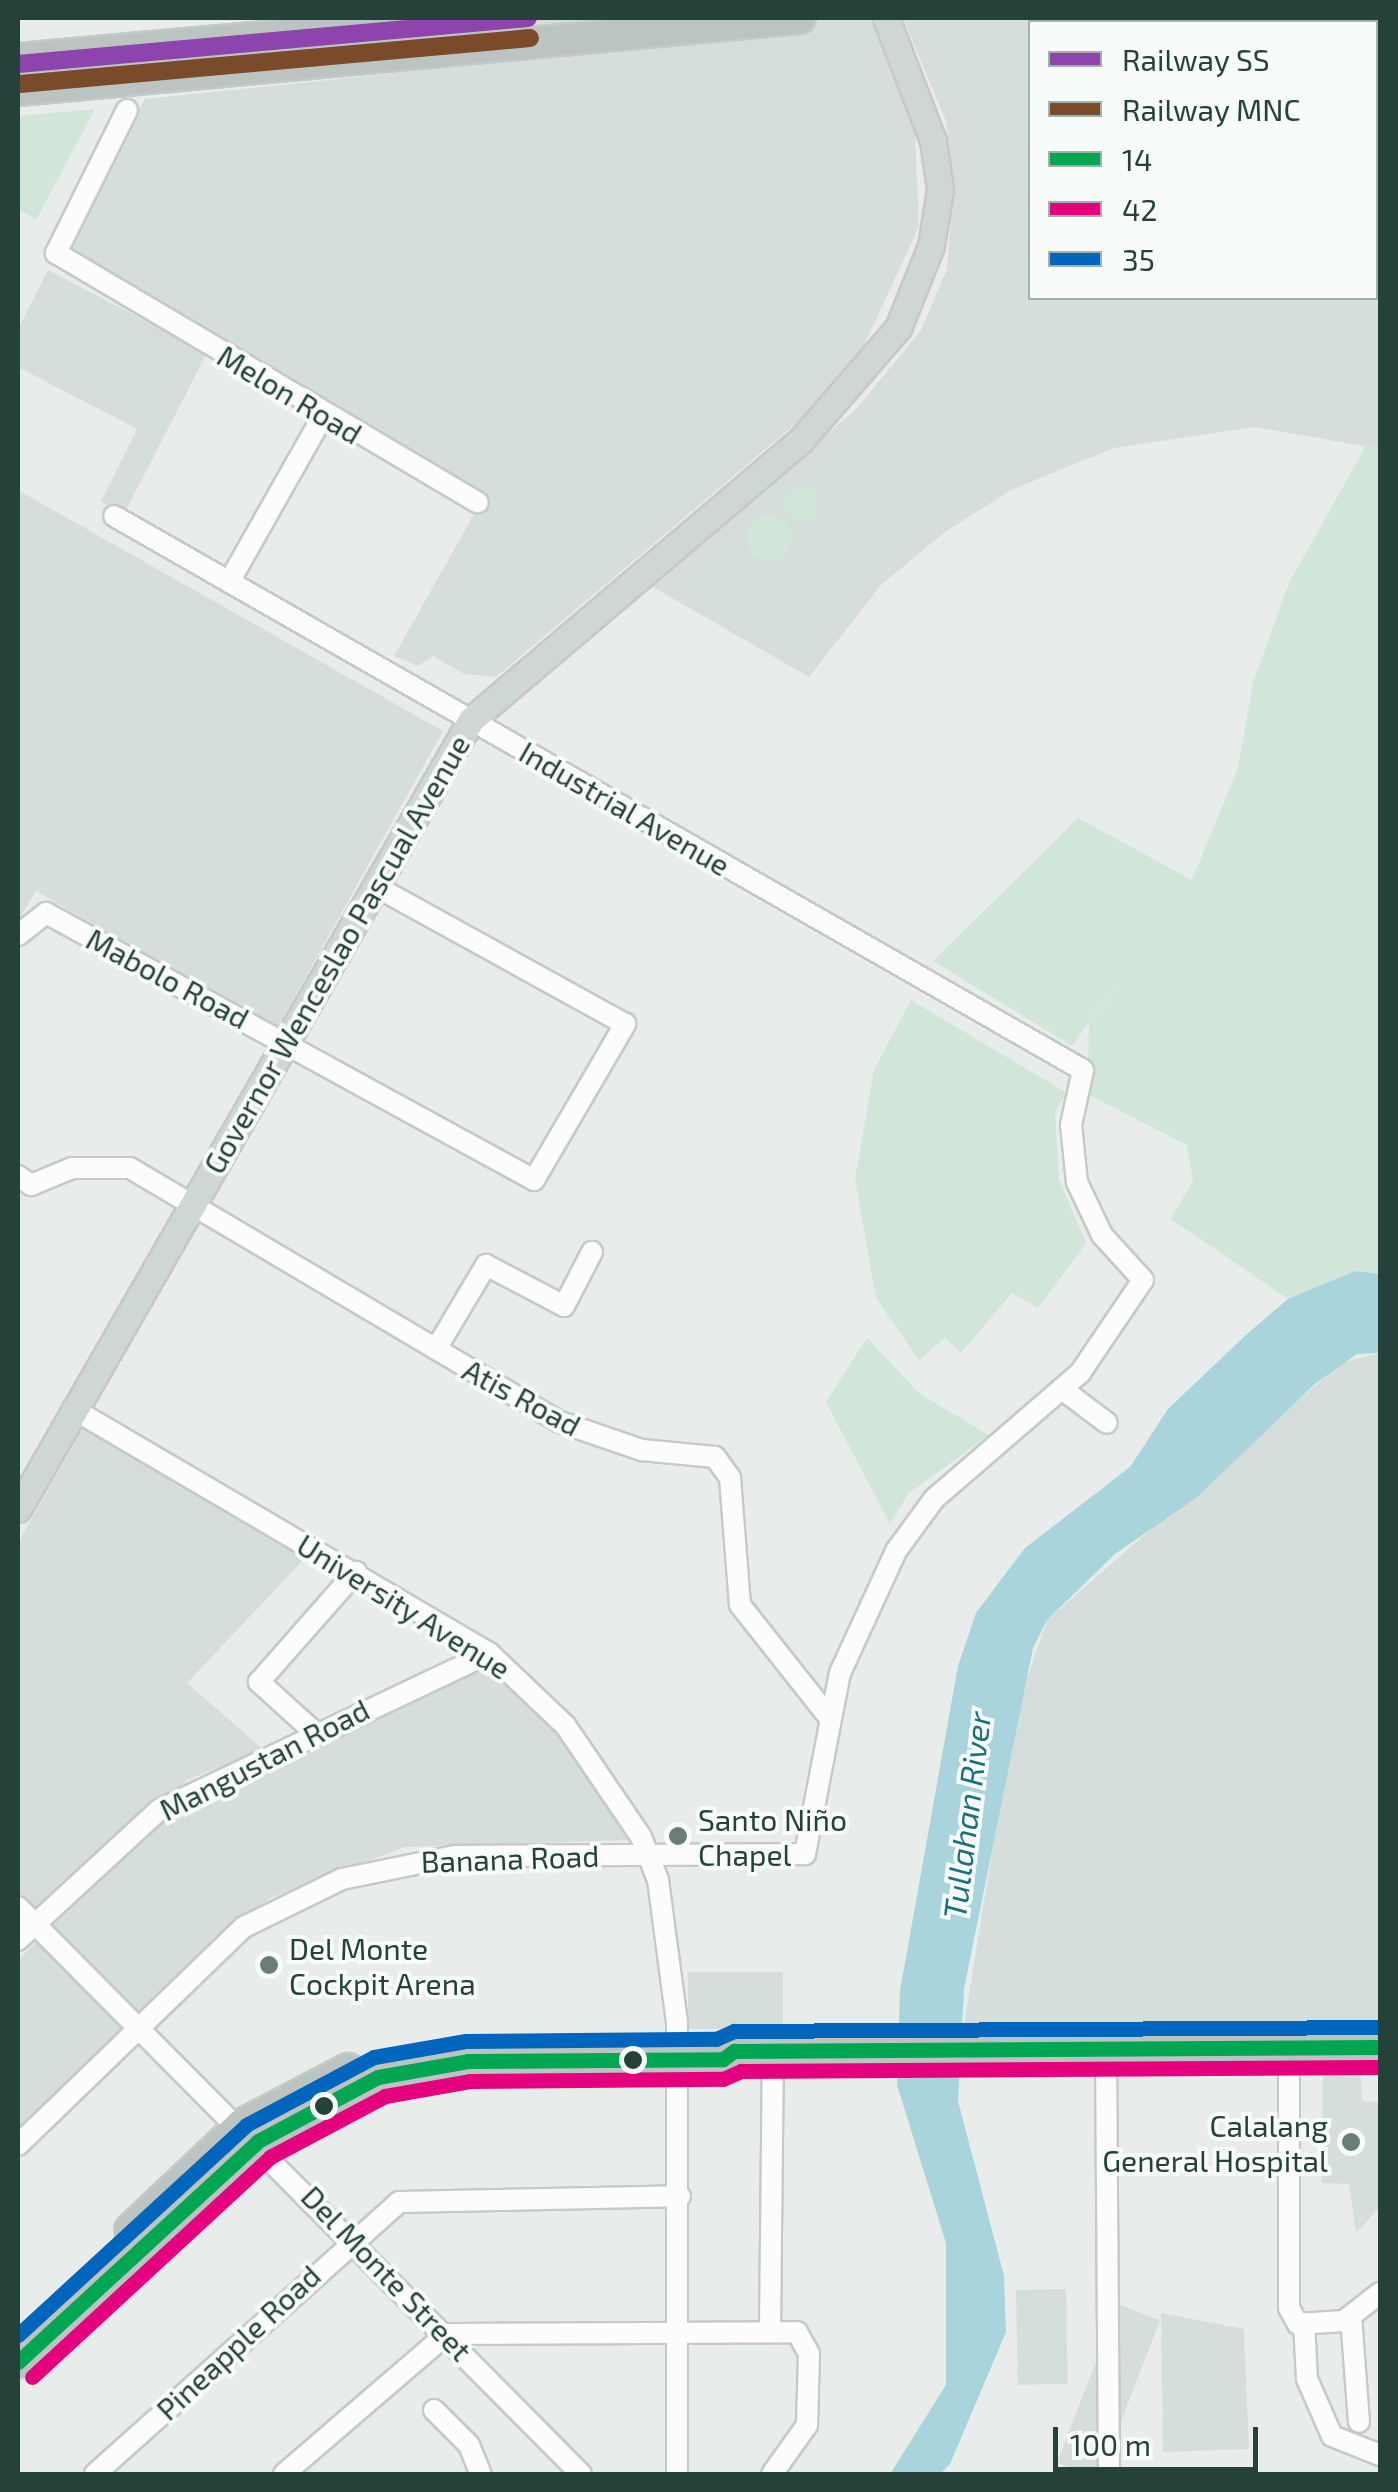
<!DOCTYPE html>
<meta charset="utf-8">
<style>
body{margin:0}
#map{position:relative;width:1398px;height:2492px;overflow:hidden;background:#e8edeb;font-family:"Exo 2",sans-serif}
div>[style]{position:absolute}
.built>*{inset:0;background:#d6dedb;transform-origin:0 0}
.green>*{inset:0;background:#d1e6d8}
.round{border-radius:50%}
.water>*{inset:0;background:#a9d4db}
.roads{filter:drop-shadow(2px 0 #c5cac8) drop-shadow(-2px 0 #c5cac8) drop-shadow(0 2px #c5cac8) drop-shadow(0 -2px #c5cac8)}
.minor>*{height:20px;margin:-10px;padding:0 10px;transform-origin:10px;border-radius:10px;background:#fcfcfc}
.major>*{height:25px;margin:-12.5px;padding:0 12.5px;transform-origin:12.5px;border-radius:12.5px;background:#cfd7d5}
.highway>*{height:30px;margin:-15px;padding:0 15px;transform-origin:15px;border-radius:15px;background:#bcc4c2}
.bus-1>*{height:15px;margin:-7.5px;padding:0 7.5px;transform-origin:7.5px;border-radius:7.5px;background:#00a651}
.bus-2>*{height:15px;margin:-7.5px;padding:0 7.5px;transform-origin:7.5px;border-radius:7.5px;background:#e5007d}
.bus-3>*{height:15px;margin:-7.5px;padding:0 7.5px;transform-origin:7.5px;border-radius:7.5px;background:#0065bd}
.rail-1>*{height:18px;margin:-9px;padding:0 9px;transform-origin:9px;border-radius:9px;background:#8e44ad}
.rail-2>*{height:18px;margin:-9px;padding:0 9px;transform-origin:9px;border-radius:9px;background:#7a4b2a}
.dots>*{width:28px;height:28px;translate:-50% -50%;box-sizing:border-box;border:5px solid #f7fbf9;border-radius:50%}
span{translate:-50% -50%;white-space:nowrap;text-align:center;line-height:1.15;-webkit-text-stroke:8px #f7fbf9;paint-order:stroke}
.street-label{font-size:30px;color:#24423a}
.poi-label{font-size:30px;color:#24423a}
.left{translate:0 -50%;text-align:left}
.right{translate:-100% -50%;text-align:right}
.water-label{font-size:32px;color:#1c6f80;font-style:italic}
.frame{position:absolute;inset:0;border:20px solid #24423a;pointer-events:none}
.legend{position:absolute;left:1028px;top:20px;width:350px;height:280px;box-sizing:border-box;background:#f7fbf9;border:2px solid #a3b1ad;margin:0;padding:12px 18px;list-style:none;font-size:30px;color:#24423a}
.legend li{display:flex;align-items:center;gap:20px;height:50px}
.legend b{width:50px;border:2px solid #a3b1ad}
.scale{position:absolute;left:1053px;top:2427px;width:205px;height:45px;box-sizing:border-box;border:5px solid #24423a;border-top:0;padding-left:12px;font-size:30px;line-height:35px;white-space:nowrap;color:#24423a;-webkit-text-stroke:8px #f7fbf9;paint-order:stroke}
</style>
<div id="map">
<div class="built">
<div style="clip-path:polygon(303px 18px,873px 18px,915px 133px,919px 226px,858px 359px,808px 413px,496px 677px,464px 674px,433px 656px,418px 666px,394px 656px,485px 495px,60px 251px,145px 99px,769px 34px,18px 99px,18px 45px)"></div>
<div style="clip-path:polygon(evenodd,903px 18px,1380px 18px,1380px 449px,1255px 427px,1114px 448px,1011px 490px,945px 532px,881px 585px,809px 677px,653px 587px,858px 407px,921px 330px,947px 269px,953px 186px,946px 121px,903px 18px,1030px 22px,1376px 22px,1376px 298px,1030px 298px,1030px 22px)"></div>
<div style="clip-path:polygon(48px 270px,207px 353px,124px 514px,101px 502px,137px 429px,18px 367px,18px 329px)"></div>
<div style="clip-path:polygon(18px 490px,443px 731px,276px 1030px,36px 891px,18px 921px)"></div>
<div style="clip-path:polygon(1380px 1353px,1380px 2020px,964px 2025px,1014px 1716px,1047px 1620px,1341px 1363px)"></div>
<div style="clip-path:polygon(86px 1423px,311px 1552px,187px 1683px,263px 1749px,187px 1780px,18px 1926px,18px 1543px)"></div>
<div style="clip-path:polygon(489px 1662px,537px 1700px,634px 1840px,405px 1847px,270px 1898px,192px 1961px,18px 2133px,18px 1960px,173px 1808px)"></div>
<div style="left:688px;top:1972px;width:95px;height:57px"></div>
<div style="clip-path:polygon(1360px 2062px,1362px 2101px,1380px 2102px,1380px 2207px,1356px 2233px,1349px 2184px,1322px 2183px,1323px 2063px)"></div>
<div style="left:1066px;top:2289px;width:95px;height:50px;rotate:89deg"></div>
<div style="left:1118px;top:2304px;width:45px;height:170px;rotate:21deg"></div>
<div style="clip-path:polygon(1161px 2313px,1244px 2329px,1249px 2449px,1163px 2452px)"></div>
</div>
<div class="green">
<div style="clip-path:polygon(95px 109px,36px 220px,18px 208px,18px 116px)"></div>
<div style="clip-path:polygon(1367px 444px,1380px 449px,1380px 1274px,1355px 1271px,1288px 1299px,1171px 1219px,1193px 1181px,1187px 1145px,1087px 1094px,1089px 1023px,1119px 981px,1072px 1046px,933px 961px,1078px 818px,1192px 880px,1238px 768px,1253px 683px,1289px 583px)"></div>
<div class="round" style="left:784px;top:487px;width:34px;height:34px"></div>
<div class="round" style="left:746px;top:515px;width:46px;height:46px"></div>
<div style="clip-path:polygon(911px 1000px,1067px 1093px,1055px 1111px,1059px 1179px,1086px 1243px,1038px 1308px,1012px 1293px,961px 1353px,945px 1338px,919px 1360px,876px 1298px,855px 1179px,874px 1070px)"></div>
<div style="clip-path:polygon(867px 1338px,920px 1394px,989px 1435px,908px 1494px,890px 1524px,826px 1402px)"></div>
</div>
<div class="water">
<div style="clip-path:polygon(1355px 1271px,1380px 1274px,1380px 1353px,1357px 1354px,1316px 1383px,1196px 1498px,1115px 1554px,1047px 1620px,1033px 1648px,964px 1989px,958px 2101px,1004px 2276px,1006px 2332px,950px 2464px,940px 2474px,890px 2474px,946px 2385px,946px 2243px,897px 2085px,900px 1991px,958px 1666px,976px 1613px,1025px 1548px,1130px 1467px,1168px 1409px,1247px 1334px,1288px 1299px)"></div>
</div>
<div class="roads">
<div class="minor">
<div style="left:127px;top:110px;width:160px;rotate:116.4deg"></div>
<div style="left:56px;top:253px;width:490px;rotate:30.6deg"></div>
<div style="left:229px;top:582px;width:193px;rotate:-60.5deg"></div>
<div style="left:18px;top:935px;width:36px;rotate:-38deg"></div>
<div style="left:46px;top:913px;width:556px;rotate:28.68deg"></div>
<div style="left:534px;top:1180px;width:181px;rotate:-59.7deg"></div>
<div style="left:625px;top:1024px;width:283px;rotate:-151.1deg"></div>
<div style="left:18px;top:1176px;width:16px;rotate:35deg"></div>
<div style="left:31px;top:1185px;width:44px;rotate:-22.5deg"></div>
<div style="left:72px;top:1168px;width:58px"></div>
<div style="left:130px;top:1168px;width:499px;rotate:30.6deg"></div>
<div style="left:560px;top:1422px;width:87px;rotate:18.9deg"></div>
<div style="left:642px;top:1450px;width:73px;rotate:5.5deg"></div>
<div style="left:715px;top:1457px;width:26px;rotate:54deg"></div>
<div style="left:730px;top:1478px;width:127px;rotate:85.5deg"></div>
<div style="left:740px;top:1605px;width:142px;rotate:51.6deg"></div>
<div style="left:436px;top:1349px;width:98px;rotate:-59.2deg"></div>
<div style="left:486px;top:1265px;width:88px;rotate:27.7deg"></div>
<div style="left:564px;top:1306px;width:61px;rotate:-62.6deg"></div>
<div style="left:1062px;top:1389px;width:56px;rotate:37.1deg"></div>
<div style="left:73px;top:1409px;width:482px;rotate:30.4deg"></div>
<div style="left:489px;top:1653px;width:105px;rotate:43.5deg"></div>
<div style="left:565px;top:1725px;width:135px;rotate:55.8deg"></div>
<div style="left:641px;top:1837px;width:46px;rotate:68.4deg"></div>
<div style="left:658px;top:1880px;width:143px;rotate:82.4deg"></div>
<div style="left:677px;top:2022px;width:452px;rotate:90deg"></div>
<div style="left:312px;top:1730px;width:72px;rotate:-137.8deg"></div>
<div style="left:259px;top:1682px;width:147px;rotate:-48.6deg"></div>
<div style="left:18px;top:1907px;width:799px;rotate:45.2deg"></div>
<div style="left:18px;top:1940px;width:192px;rotate:-42.7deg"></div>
<div style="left:159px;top:1810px;width:365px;rotate:-25.4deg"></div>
<div style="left:1106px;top:2048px;width:426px;rotate:89.6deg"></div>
<div style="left:1289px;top:2050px;width:258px;rotate:90deg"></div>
<div style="left:1289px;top:2308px;width:18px;rotate:61deg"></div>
<div style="left:1298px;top:2324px;width:46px;rotate:-3.7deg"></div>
<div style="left:1344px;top:2321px;width:46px;rotate:-37.9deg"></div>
<div style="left:18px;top:2145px;width:314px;rotate:-44deg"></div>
<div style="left:244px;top:1927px;width:109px;rotate:-26.1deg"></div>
<div style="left:342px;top:1879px;width:115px;rotate:-11.5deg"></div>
<div style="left:455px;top:1856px;width:350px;rotate:-0.3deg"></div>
<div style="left:805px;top:1854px;width:184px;rotate:-79.1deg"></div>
<div style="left:840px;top:1673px;width:134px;rotate:-65.3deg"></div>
<div style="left:896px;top:1551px;width:64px;rotate:-53.8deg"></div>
<div style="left:934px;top:1499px;width:193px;rotate:-40.8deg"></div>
<div style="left:1080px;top:1373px;width:112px;rotate:-55.9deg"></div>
<div style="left:1143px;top:1280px;width:61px;rotate:-132.3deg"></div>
<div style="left:1102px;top:1235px;width:59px;rotate:-115.3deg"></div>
<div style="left:1077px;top:1182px;width:57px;rotate:-96deg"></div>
<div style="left:1071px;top:1125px;width:56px;rotate:-77.7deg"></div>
<div style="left:1083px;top:1070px;width:1116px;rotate:-150.24deg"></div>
<div style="left:1351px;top:2316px;width:106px;rotate:85.7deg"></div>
<div style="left:1304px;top:2323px;width:56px;rotate:86.9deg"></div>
<div style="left:1307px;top:2379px;width:62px;rotate:66.3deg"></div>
<div style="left:1332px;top:2436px;width:52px;rotate:21.6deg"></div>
<div style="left:770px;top:2332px;width:281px;rotate:-89.4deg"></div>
<div style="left:434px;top:2410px;width:49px;rotate:45deg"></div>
<div style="left:469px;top:2445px;width:31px;rotate:68deg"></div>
<div style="left:95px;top:2474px;width:408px;rotate:-41.8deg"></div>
<div style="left:399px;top:2202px;width:281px;rotate:-1.2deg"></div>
<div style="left:284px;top:2474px;width:215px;rotate:-40.7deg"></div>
<div style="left:447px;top:2334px;width:350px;rotate:-0.3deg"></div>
<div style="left:797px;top:2332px;width:25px;rotate:61deg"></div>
<div style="left:809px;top:2354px;width:71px;rotate:91.6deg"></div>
<div style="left:807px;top:2425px;width:60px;rotate:125.5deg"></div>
</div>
<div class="major">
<div style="left:18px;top:1509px;width:910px;rotate:-60.14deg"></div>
<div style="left:471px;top:720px;width:431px;rotate:-40.3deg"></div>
<div style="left:800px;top:441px;width:150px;rotate:-49.1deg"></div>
<div style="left:898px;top:328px;width:88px;rotate:-68.1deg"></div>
<div style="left:931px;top:246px;width:58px;rotate:-81deg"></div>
<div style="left:940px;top:189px;width:49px;rotate:-98.3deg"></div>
<div style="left:933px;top:141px;width:132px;rotate:-110.9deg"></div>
</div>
<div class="highway">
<div style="left:18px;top:59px;width:461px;rotate:-5.1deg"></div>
<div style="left:18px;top:90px;width:785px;rotate:-5.26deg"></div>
<div style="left:130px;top:2230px;width:153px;rotate:-43.4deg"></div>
<div style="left:241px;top:2125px;width:121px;rotate:-27.6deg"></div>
<div style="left:18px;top:2362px;width:326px;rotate:-42.6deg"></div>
<div style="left:258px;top:2141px;width:136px;rotate:-28.1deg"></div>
<div style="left:378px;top:2077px;width:91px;rotate:-10.1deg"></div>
<div style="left:468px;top:2061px;width:255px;rotate:-0.4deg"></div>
<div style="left:723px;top:2059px;width:14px;rotate:-36deg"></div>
<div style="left:734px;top:2051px;width:646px;rotate:-0.35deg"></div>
</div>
</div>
<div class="bus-1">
<div style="left:18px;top:2362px;width:326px;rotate:-42.6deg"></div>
<div style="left:258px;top:2141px;width:136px;rotate:-28.1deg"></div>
<div style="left:378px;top:2077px;width:91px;rotate:-10.1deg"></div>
<div style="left:468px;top:2061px;width:255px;rotate:-0.4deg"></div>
<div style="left:723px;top:2059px;width:14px;rotate:-36deg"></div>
<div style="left:734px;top:2051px;width:646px;rotate:-0.35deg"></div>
</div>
<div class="bus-2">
<div style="left:32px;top:2377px;width:324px;rotate:-42.7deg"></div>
<div style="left:270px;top:2157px;width:130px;rotate:-27.9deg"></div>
<div style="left:385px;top:2096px;width:86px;rotate:-10deg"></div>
<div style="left:470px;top:2081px;width:253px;rotate:-0.5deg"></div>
<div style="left:723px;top:2079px;width:20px;rotate:-24deg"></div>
<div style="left:741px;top:2071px;width:639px;rotate:-0.36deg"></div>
</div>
<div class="bus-3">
<div style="left:18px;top:2335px;width:310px;rotate:-42.6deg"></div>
<div style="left:246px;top:2125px;width:145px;rotate:-28deg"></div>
<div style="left:374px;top:2057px;width:93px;rotate:-9.9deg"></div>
<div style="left:466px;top:2041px;width:250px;rotate:-0.5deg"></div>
<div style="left:716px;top:2039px;width:20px;rotate:-24deg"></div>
<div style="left:734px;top:2031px;width:646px;rotate:-0.35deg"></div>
</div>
<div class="rail-1">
<div style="left:18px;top:64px;width:512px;rotate:-5.15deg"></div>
</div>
<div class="rail-2">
<div style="left:20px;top:84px;width:512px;rotate:-5.15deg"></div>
</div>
<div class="dots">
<div style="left:678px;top:1836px;background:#697e78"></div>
<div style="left:269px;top:1965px;background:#697e78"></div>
<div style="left:633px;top:2060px;background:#24423a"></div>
<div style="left:324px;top:2106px;background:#24423a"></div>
<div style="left:1351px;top:2142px;background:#697e78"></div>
</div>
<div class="street-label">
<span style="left:290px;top:394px;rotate:31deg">Melon Road</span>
<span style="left:625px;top:808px;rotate:30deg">Industrial Avenue</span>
<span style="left:336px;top:954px;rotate:-60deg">Governor Wenceslao Pascual Avenue</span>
<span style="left:168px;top:978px;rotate:28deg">Mabolo Road</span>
<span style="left:522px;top:1397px;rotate:28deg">Atis Road</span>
<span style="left:404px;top:1606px;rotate:32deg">University Avenue</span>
<span style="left:264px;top:1759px;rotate:-27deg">Mangustan Road</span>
<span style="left:510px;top:1858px;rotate:-2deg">Banana Road</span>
<span style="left:387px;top:2273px;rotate:46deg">Del Monte Street</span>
<span style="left:238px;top:2342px;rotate:-43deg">Pineapple Road</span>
</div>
<div class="poi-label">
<span class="left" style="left:698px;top:1836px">Santo Niño<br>Chapel</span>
<span class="left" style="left:289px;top:1965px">Del Monte<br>Cockpit Arena</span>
<span class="right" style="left:1328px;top:2142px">Calalang<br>General Hospital</span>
</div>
<div class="water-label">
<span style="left:966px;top:1815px;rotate:-83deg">Tullahan River</span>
</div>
<div class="frame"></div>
<ul class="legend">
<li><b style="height:12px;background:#8e44ad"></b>Railway SS</li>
<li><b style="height:12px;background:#7a4b2a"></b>Railway MNC</li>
<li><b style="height:12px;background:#00a651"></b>14</li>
<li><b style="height:12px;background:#e5007d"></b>42</li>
<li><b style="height:12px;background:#0065bd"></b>35</li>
</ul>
<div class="scale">100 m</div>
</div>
